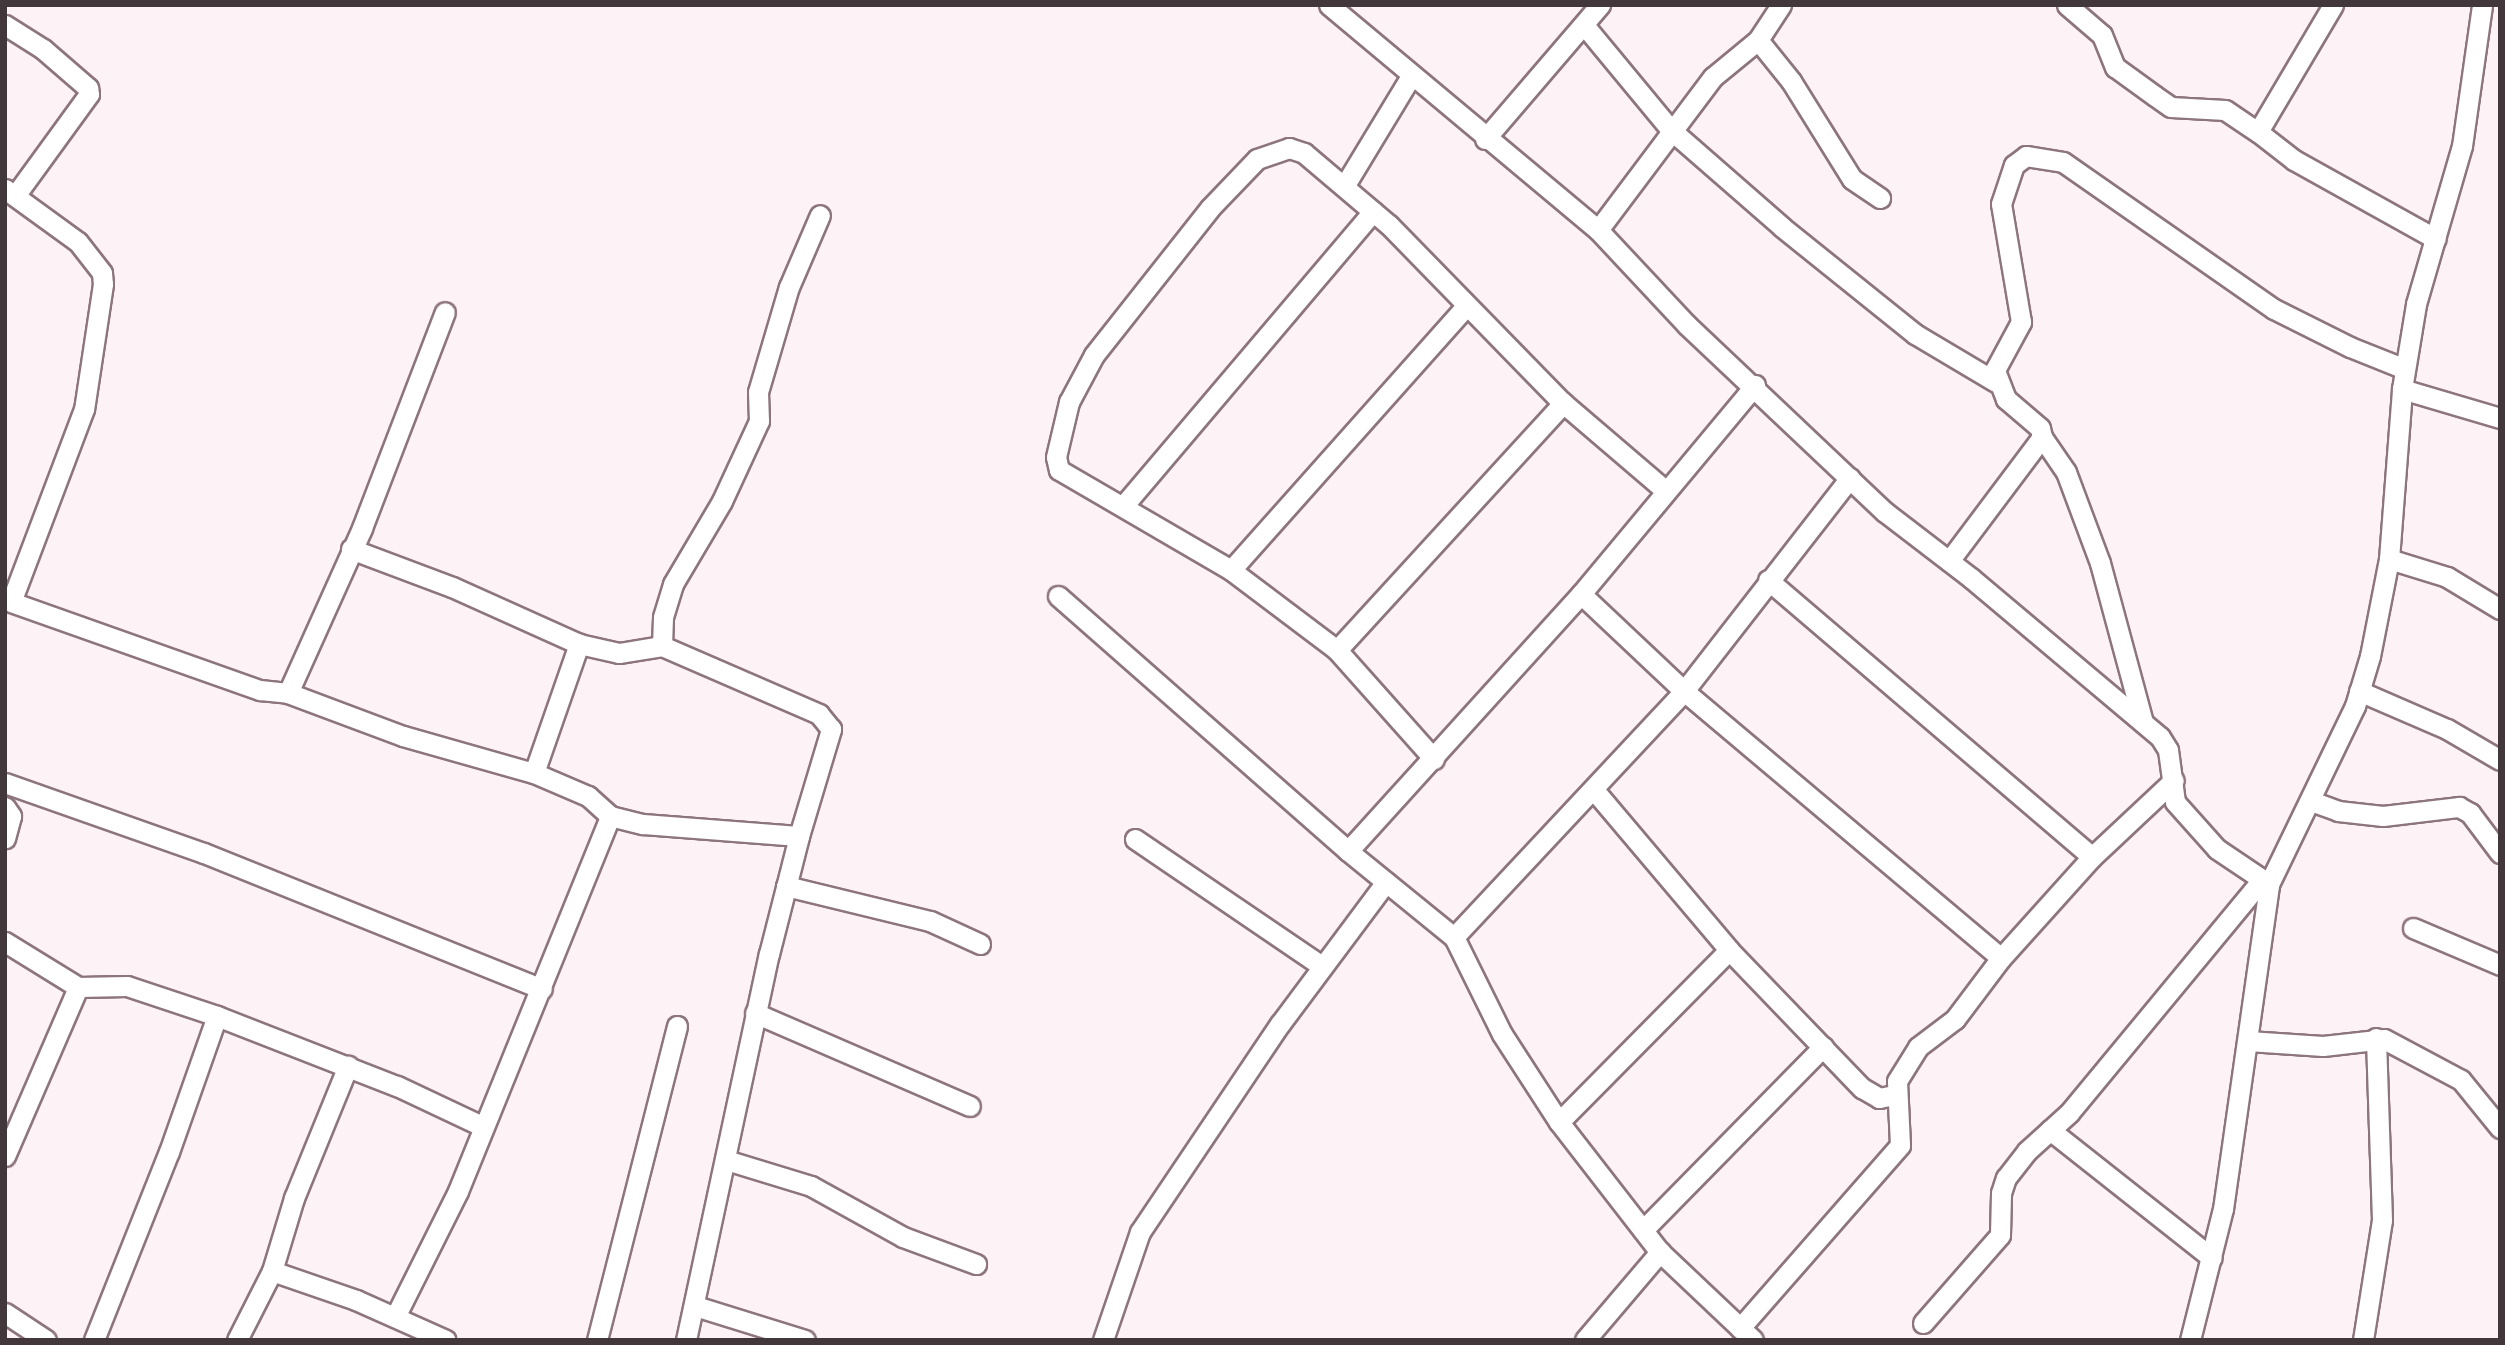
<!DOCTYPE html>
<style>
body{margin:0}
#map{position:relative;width:2505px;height:1345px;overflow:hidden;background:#fdf2f6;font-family:"Noto Serif",serif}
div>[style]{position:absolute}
.roads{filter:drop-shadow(2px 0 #8d757d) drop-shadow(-2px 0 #8d757d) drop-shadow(0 2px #8d757d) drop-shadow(0 -2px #8d757d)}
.minor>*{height:19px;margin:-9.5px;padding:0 9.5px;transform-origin:9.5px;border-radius:9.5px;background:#fff}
span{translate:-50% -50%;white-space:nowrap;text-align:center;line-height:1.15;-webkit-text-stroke:6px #fdf2f6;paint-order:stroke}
.frame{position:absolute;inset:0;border:7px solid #42383b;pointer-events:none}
</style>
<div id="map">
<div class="roads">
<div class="minor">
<div style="left:1329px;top:5px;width:351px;rotate:39.9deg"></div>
<div style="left:1598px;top:230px;width:130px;rotate:46.9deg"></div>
<div style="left:1687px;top:325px;width:272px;rotate:43.4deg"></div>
<div style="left:1885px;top:512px;width:108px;rotate:37.5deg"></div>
<div style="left:1971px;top:578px;width:247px;rotate:40.1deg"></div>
<div style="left:2160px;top:737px;width:15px;rotate:58deg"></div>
<div style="left:2168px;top:750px;width:52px;rotate:82.3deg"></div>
<div style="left:2175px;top:802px;width:63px;rotate:48.2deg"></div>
<div style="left:2217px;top:849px;width:63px;rotate:33.9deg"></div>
<div style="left:2067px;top:5px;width:46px;rotate:40.6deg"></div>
<div style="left:2102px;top:35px;width:35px;rotate:68deg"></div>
<div style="left:2115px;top:67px;width:49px;rotate:35.9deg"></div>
<div style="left:2155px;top:96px;width:19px;rotate:35deg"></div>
<div style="left:2171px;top:107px;width:54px;rotate:3.2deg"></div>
<div style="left:2225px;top:110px;width:40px;rotate:34deg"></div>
<div style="left:2333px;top:5px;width:147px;rotate:120.6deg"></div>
<div style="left:2258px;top:132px;width:46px;rotate:37.9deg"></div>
<div style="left:2294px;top:160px;width:162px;rotate:29.1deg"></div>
<div style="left:5px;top:25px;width:45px;rotate:32.3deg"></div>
<div style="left:43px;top:49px;width:60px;rotate:40.9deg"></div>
<div style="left:88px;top:88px;width:6px;rotate:81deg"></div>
<div style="left:89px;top:94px;width:126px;rotate:126deg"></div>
<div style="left:1584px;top:25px;width:136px;rotate:50.4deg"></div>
<div style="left:1671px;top:130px;width:147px;rotate:41.1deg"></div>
<div style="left:1782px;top:227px;width:171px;rotate:38.8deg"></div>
<div style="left:1915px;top:334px;width:94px;rotate:30.7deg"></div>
<div style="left:1758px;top:40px;width:53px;rotate:51.2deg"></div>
<div style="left:1791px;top:81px;width:115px;rotate:58.1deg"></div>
<div style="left:1852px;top:179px;width:34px;rotate:34deg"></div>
<div style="left:1485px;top:139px;width:177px;rotate:-49.4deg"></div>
<div style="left:1345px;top:185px;width:127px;rotate:-58.8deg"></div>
<div style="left:5px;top:189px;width:90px;rotate:36deg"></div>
<div style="left:78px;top:242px;width:39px;rotate:52deg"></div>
<div style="left:102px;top:273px;width:11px;rotate:85deg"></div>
<div style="left:103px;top:284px;width:126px;rotate:98.6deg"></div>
<div style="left:84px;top:409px;width:206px;rotate:110.7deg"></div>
<div style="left:11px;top:602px;width:264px;rotate:19.5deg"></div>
<div style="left:260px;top:690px;width:28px;rotate:6deg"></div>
<div style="left:288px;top:693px;width:123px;rotate:20.5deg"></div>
<div style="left:403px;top:736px;width:136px;rotate:15.8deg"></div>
<div style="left:534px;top:773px;width:59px;rotate:23.1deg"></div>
<div style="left:588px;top:796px;width:30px;rotate:42deg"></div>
<div style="left:610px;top:816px;width:34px;rotate:14deg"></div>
<div style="left:643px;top:824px;width:156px;rotate:4.4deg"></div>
<div style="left:799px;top:836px;width:112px;rotate:-73.3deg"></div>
<div style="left:831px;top:729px;width:19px;rotate:-129deg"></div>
<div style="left:819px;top:714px;width:171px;rotate:-156.6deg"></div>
<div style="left:662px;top:646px;width:44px;rotate:170.8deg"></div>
<div style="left:619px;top:653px;width:41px;rotate:-167.3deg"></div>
<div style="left:579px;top:644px;width:139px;rotate:-155.8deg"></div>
<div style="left:452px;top:587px;width:108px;rotate:-159.4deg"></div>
<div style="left:1598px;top:230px;width:191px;rotate:-53.1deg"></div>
<div style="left:1713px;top:77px;width:58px;rotate:-39.4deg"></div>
<div style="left:1758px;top:40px;width:42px;rotate:-56.7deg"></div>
<div style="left:2402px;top:389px;width:102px;rotate:16.5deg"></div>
<div style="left:2042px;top:437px;width:42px;rotate:55.6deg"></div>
<div style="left:2066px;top:472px;width:97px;rotate:69.5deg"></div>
<div style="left:2100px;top:563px;width:165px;rotate:74.9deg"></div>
<div style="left:1124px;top:505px;width:385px;rotate:-49.7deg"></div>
<div style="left:2389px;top:559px;width:61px;rotate:17.2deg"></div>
<div style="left:2447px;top:577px;width:62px;rotate:31.1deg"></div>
<div style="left:1949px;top:561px;width:155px;rotate:-53.1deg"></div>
<div style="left:2042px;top:437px;width:9px;rotate:-103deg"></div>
<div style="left:2040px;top:428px;width:45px;rotate:-139.5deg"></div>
<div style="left:2006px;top:399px;width:31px;rotate:-111deg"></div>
<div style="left:1995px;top:370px;width:55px;rotate:-61.6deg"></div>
<div style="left:2021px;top:322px;width:120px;rotate:-99.6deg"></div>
<div style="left:2001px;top:204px;width:41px;rotate:-71.6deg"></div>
<div style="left:2014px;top:165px;width:15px;rotate:-37deg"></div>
<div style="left:2026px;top:156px;width:37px;rotate:9deg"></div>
<div style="left:2063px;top:162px;width:257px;rotate:34.9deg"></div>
<div style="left:2274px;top:309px;width:85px;rotate:26.6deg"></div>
<div style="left:2350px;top:347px;width:59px;rotate:21.8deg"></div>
<div style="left:1231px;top:570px;width:352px;rotate:-48.3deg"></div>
<div style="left:1768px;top:580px;width:426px;rotate:40.5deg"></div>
<div style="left:1581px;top:594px;width:141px;rotate:43.3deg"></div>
<div style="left:1684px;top:691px;width:414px;rotate:40.1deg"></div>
<div style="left:1058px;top:596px;width:386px;rotate:41.3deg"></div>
<div style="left:1348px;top:851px;width:136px;rotate:39.1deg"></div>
<div style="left:1454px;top:937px;width:108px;rotate:63.7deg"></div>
<div style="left:1502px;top:1034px;width:105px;rotate:57.1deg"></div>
<div style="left:1559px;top:1122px;width:165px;rotate:52.2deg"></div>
<div style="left:1660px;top:1252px;width:128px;rotate:43.4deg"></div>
<div style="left:662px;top:646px;width:29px;rotate:-88deg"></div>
<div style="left:663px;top:617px;width:34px;rotate:-73deg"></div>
<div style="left:673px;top:584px;width:96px;rotate:-59.4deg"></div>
<div style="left:722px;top:501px;width:88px;rotate:-65.2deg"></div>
<div style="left:759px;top:421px;width:29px;rotate:-92deg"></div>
<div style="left:758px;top:392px;width:109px;rotate:-73.6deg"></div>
<div style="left:789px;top:287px;width:78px;rotate:-66.7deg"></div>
<div style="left:1337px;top:650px;width:335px;rotate:-47.5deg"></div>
<div style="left:1563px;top:403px;width:134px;rotate:40.5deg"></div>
<div style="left:2359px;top:691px;width:96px;rotate:23.4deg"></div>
<div style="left:2447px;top:729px;width:61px;rotate:30.3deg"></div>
<div style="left:288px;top:693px;width:181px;rotate:-65.8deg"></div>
<div style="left:362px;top:528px;width:231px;rotate:-69deg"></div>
<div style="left:1434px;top:759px;width:146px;rotate:-131.7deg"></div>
<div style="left:1337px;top:650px;width:133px;rotate:-143deg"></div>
<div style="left:1231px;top:570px;width:199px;rotate:-149.8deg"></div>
<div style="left:1059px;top:470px;width:13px;rotate:-103deg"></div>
<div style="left:1056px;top:457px;width:57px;rotate:-76.7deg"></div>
<div style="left:1069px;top:402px;width:53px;rotate:-62deg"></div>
<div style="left:1094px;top:355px;width:187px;rotate:-51.7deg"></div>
<div style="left:1210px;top:208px;width:68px;rotate:-46.2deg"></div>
<div style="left:1257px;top:159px;width:34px;rotate:-19deg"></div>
<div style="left:1289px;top:148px;width:16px;rotate:18deg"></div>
<div style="left:1304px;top:153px;width:111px;rotate:40.3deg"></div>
<div style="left:1389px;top:225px;width:249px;rotate:45.7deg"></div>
<div style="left:534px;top:773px;width:137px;rotate:-70.8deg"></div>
<div style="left:5px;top:783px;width:211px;rotate:19.4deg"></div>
<div style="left:204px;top:853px;width:364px;rotate:21.9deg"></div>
<div style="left:1594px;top:790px;width:209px;rotate:49.8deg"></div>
<div style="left:2311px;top:801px;width:29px;rotate:20deg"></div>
<div style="left:2338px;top:811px;width:45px;rotate:6.3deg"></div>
<div style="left:2383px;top:816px;width:77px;rotate:-6.8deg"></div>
<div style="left:2459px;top:807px;width:13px;rotate:29deg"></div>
<div style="left:2470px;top:813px;width:50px;rotate:53.1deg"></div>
<div style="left:5px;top:807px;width:11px;rotate:56deg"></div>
<div style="left:11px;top:816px;width:23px;rotate:105deg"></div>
<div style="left:1135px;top:839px;width:226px;rotate:34.2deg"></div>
<div style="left:1348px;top:851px;width:347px;rotate:-47.8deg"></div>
<div style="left:1581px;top:594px;width:272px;rotate:-50.2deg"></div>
<div style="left:786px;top:886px;width:148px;rotate:13.7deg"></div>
<div style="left:930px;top:921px;width:55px;rotate:24.7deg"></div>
<div style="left:2413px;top:928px;width:95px;rotate:23deg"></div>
<div style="left:1454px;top:937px;width:337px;rotate:-46.9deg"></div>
<div style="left:1684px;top:691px;width:270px;rotate:-52.1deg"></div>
<div style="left:5px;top:942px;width:86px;rotate:31.7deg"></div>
<div style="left:78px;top:987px;width:49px;rotate:-1.2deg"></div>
<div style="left:127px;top:986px;width:95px;rotate:18.4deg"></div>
<div style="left:217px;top:1016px;width:193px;rotate:21.3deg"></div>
<div style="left:397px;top:1086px;width:94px;rotate:25.2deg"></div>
<div style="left:755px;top:1013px;width:234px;rotate:23.4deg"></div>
<div style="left:2248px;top:1041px;width:75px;rotate:3.8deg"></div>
<div style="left:2323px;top:1046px;width:61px;rotate:-6.5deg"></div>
<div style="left:2384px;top:1039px;width:87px;rotate:28deg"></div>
<div style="left:2461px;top:1080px;width:62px;rotate:50.9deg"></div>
<div style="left:1559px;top:1122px;width:242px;rotate:-45.3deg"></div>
<div style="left:1729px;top:950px;width:192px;rotate:46.1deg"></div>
<div style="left:1862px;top:1088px;width:20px;rotate:30deg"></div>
<div style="left:1879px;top:1098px;width:15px;rotate:-11deg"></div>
<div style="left:2050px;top:1130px;width:206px;rotate:38.3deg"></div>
<div style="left:5px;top:1156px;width:184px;rotate:-66.6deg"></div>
<div style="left:726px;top:1160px;width:89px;rotate:17deg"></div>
<div style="left:811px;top:1186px;width:105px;rotate:29deg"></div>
<div style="left:903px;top:1237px;width:78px;rotate:20.3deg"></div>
<div style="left:1643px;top:1230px;width:257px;rotate:-45.5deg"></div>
<div style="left:272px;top:1271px;width:89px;rotate:19deg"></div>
<div style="left:356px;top:1300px;width:98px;rotate:24deg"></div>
<div style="left:695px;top:1306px;width:115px;rotate:17.2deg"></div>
<div style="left:5px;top:1313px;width:49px;rotate:33.4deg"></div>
<div style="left:395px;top:1317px;width:141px;rotate:-63.4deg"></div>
<div style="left:458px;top:1191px;width:405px;rotate:-67.9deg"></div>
<div style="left:1923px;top:1323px;width:117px;rotate:-48.8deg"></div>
<div style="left:2000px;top:1235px;width:42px;rotate:-88.6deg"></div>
<div style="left:2001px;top:1193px;width:16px;rotate:-72deg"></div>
<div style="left:2006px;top:1178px;width:34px;rotate:-52deg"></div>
<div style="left:2027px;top:1151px;width:57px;rotate:-42.1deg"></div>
<div style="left:2069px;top:1113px;width:303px;rotate:-50.4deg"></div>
<div style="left:1740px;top:1328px;width:243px;rotate:-48.8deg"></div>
<div style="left:1900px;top:1145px;width:64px;rotate:-92.7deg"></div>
<div style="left:1897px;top:1081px;width:40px;rotate:-58deg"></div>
<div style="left:1918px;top:1047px;width:46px;rotate:-37.1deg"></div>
<div style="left:1955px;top:1019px;width:76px;rotate:-53deg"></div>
<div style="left:2001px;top:958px;width:136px;rotate:-48deg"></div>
<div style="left:2092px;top:857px;width:112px;rotate:-43.2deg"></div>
<div style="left:94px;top:1340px;width:202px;rotate:-68.3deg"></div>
<div style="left:169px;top:1152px;width:144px;rotate:-70.6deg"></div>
<div style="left:237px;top:1340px;width:77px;rotate:-63.1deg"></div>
<div style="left:272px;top:1271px;width:76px;rotate:-73.2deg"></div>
<div style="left:294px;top:1198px;width:143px;rotate:-67.8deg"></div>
<div style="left:597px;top:1340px;width:324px;rotate:-75.7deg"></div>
<div style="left:686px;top:1340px;width:395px;rotate:-77.9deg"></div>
<div style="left:769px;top:954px;width:122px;rotate:-75.7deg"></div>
<div style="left:1103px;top:1340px;width:114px;rotate:-71.1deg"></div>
<div style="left:1140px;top:1232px;width:251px;rotate:-56.1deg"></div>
<div style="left:1280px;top:1024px;width:177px;rotate:-53.3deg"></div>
<div style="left:1585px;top:1340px;width:116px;rotate:-49.6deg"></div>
<div style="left:2190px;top:1340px;width:135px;rotate:-75.9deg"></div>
<div style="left:2223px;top:1209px;width:328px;rotate:-81.9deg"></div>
<div style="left:2269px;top:884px;width:198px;rotate:-64.2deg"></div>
<div style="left:2355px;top:706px;width:52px;rotate:-73.3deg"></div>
<div style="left:2370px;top:656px;width:99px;rotate:-78.9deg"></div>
<div style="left:2389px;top:559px;width:170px;rotate:-85.6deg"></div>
<div style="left:2402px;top:389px;width:86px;rotate:-80.6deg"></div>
<div style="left:2416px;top:304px;width:165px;rotate:-73.8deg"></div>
<div style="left:2462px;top:146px;width:142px;rotate:-81.9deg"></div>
<div style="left:2363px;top:1340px;width:121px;rotate:-81deg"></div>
<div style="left:2382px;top:1220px;width:182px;rotate:-91.9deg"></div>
</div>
</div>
<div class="frame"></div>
</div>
